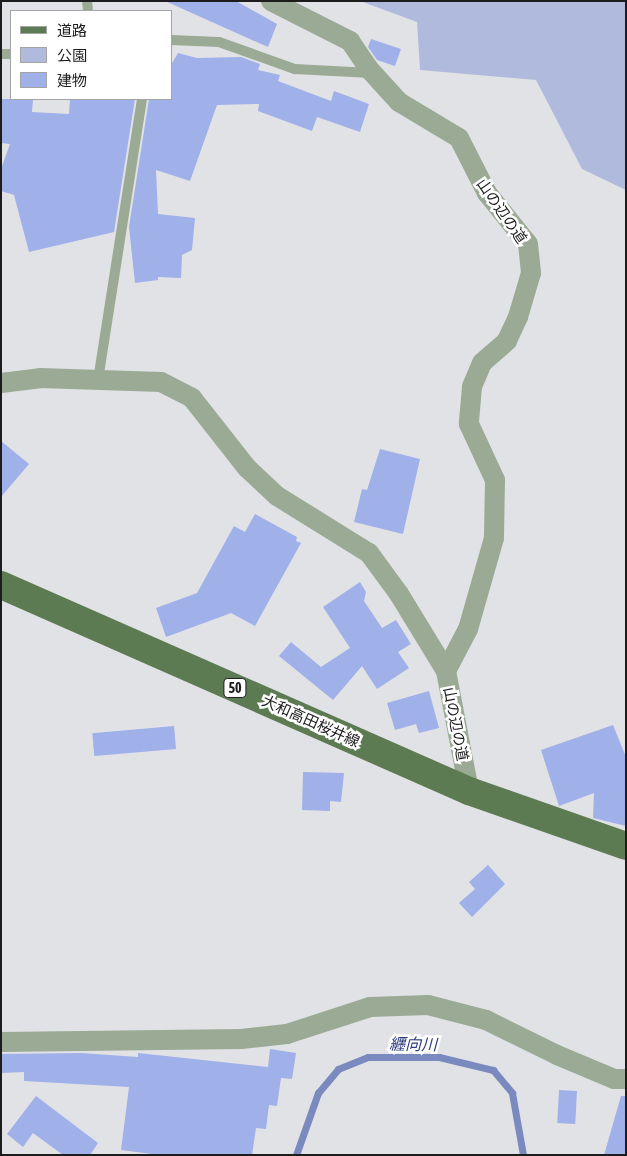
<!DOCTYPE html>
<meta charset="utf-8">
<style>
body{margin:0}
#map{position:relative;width:627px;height:1156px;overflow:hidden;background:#e1e2e6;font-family:"Asap Condensed","Noto Sans JP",sans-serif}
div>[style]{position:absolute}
.green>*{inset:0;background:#b0badc}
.stream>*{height:7px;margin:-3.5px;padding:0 3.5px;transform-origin:3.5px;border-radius:3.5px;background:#7a89be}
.building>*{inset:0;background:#a0b0e8;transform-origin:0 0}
.lane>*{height:10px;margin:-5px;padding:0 5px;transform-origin:5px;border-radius:5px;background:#9aaa94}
.street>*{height:20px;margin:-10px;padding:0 10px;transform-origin:10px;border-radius:10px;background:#9aaa94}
.primary>*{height:28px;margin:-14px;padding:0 14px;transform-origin:14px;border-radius:14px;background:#5c7b52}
span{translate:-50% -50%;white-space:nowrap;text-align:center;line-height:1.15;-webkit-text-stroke:5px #fff;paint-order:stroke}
.shield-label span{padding:1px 4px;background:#fff;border:1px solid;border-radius:4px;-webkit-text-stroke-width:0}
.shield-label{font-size:14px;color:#1c1c1d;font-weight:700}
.street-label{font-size:15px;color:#1c1c1d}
.water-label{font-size:16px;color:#2f3b7e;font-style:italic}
.frame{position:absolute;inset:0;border:2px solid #1c1c1d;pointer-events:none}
.legend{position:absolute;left:10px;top:10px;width:162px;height:90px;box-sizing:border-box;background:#fff;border:1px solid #a4a4a5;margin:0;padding:6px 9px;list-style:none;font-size:15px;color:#1c1c1d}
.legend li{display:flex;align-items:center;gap:10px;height:25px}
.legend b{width:25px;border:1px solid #a4a4a5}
</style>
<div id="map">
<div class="green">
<div style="clip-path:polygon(360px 1px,626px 1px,626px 190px,582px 169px,536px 80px,420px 70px,417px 22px)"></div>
</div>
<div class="stream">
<div style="left:296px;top:1155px;width:66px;rotate:-70.5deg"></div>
<div style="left:318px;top:1093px;width:31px;rotate:-50deg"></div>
<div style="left:338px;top:1069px;width:32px;rotate:-22deg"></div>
<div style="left:368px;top:1057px;width:71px"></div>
<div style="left:439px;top:1057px;width:56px;rotate:13.5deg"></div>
<div style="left:493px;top:1070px;width:30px;rotate:50deg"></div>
<div style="left:512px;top:1093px;width:63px;rotate:79.9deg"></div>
</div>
<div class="building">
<div style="clip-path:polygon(165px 1px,236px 1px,277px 24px,268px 47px)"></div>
<div style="clip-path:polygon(371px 39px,401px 49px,395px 66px,377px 60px,368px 47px)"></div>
<div style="clip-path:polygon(178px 53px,197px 58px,241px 57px,260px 64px,258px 70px,280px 75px,278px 81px,331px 101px,334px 91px,369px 104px,360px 132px,317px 117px,312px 131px,258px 111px,259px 104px,217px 105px,190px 181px,156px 170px,158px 214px,195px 218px,192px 250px,182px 255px,181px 278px,158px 277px,158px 280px,135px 283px,129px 227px,149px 99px,171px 99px,171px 65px)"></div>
<div style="clip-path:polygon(1px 99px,33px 99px,32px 112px,69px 114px,70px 99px,135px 99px,114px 232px,29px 252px,14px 195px,1px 191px,1px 169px,10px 144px,1px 143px)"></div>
<div style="clip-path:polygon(1px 441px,29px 464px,1px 497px)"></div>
<div style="clip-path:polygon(380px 449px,420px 459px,403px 534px,354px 522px,362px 489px,367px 490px)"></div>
<div style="clip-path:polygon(255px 514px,297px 537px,296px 541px,301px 543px,255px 626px,231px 613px,166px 637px,156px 608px,197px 593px,234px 526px,245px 532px)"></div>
<div style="clip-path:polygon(360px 582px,366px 592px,364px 601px,382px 628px,396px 620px,411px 644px,398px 652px,409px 668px,377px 689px,362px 666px,333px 700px,279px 656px,291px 642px,321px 667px,350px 648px,323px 607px)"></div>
<div style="clip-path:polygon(429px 691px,439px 728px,419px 733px,416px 724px,395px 730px,387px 703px)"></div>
<div style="clip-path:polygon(613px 725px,626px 757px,626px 826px,593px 818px,594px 793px,559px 806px,541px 750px)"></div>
<div style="left:174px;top:726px;width:23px;height:82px;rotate:85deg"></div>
<div style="clip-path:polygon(303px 772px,344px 773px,341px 802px,330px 801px,330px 811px,302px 810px)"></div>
<div style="clip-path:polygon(488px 865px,505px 884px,472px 917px,459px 903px,475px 889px,469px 882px)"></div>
<div style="clip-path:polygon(270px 1049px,296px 1053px,292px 1079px,281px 1078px,277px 1106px,269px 1105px,266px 1129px,256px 1128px,252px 1155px,160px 1155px,121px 1150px,129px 1087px,24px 1081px,24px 1072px,1px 1073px,1px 1054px,81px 1053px,138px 1057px,138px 1053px,268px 1067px)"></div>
<div style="left:559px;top:1090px;width:18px;height:33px;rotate:3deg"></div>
<div style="clip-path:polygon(36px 1096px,98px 1143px,90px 1155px,63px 1155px,33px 1133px,23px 1147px,7px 1134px)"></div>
<div style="clip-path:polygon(621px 1096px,626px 1096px,626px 1155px,604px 1155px)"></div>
</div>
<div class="lane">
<div style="left:87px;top:1px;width:10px;rotate:84deg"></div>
<div style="left:171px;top:40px;width:48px;rotate:2.4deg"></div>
<div style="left:219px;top:42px;width:81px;rotate:19.6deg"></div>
<div style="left:295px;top:69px;width:76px;rotate:3deg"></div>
<div style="left:1px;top:54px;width:10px"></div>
<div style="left:98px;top:380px;width:284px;rotate:-81.1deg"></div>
</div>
<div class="street">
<div style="left:271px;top:1px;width:89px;rotate:26.9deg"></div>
<div style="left:350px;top:41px;width:32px;rotate:56deg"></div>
<div style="left:368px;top:68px;width:46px;rotate:47.6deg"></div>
<div style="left:399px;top:102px;width:70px;rotate:31deg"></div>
<div style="left:459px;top:138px;width:62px;rotate:63deg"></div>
<div style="left:487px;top:193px;width:65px;rotate:51.2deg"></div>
<div style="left:528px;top:244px;width:29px;rotate:84deg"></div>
<div style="left:531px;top:273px;width:46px;rotate:106.5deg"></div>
<div style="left:518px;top:317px;width:26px;rotate:115deg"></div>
<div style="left:507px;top:341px;width:33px;rotate:139deg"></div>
<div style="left:482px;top:363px;width:26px;rotate:113deg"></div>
<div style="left:472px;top:387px;width:37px;rotate:95deg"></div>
<div style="left:469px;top:424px;width:62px;rotate:65.1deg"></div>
<div style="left:495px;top:480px;width:58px;rotate:91deg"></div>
<div style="left:494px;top:538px;width:95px;rotate:105.9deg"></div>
<div style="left:468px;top:629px;width:47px;rotate:117.6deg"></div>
<div style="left:446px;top:671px;width:122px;rotate:79.1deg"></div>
<div style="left:1px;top:383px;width:39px;rotate:-7deg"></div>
<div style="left:40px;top:378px;width:121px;rotate:1.9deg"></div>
<div style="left:161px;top:382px;width:35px;rotate:27deg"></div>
<div style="left:192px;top:398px;width:89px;rotate:51.8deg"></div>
<div style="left:247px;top:468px;width:41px;rotate:43deg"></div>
<div style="left:277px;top:496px;width:108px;rotate:31.8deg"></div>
<div style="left:369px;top:553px;width:51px;rotate:53.8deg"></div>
<div style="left:399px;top:594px;width:90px;rotate:58.6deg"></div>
<div style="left:1px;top:1042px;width:240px;rotate:-0.7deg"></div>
<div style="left:241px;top:1039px;width:46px;rotate:-6.2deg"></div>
<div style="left:287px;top:1034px;width:87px;rotate:-18deg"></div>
<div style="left:370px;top:1007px;width:58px;rotate:-2deg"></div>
<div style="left:428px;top:1005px;width:60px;rotate:14.5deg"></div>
<div style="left:486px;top:1020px;width:79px;rotate:26.2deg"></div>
<div style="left:557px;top:1055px;width:62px;rotate:22.8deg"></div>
<div style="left:614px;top:1079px;width:12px"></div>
</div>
<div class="primary">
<div style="left:1px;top:585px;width:511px;rotate:23.76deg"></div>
<div style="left:469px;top:791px;width:166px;rotate:19.3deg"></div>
</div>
<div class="shield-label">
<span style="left:235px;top:688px">50</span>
</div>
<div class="street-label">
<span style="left:502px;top:211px;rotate:55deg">山の辺の道</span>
<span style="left:311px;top:721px;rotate:24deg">大和高田桜井線</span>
<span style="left:456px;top:724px;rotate:79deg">山の辺の道</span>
</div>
<div class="water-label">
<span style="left:413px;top:1044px;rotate:1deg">纒向川</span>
</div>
<div class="frame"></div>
<ul class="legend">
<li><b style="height:6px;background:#5c7b52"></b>道路</li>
<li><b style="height:14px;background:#b0badc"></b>公園</li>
<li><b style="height:14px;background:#a0b0e8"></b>建物</li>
</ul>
</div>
